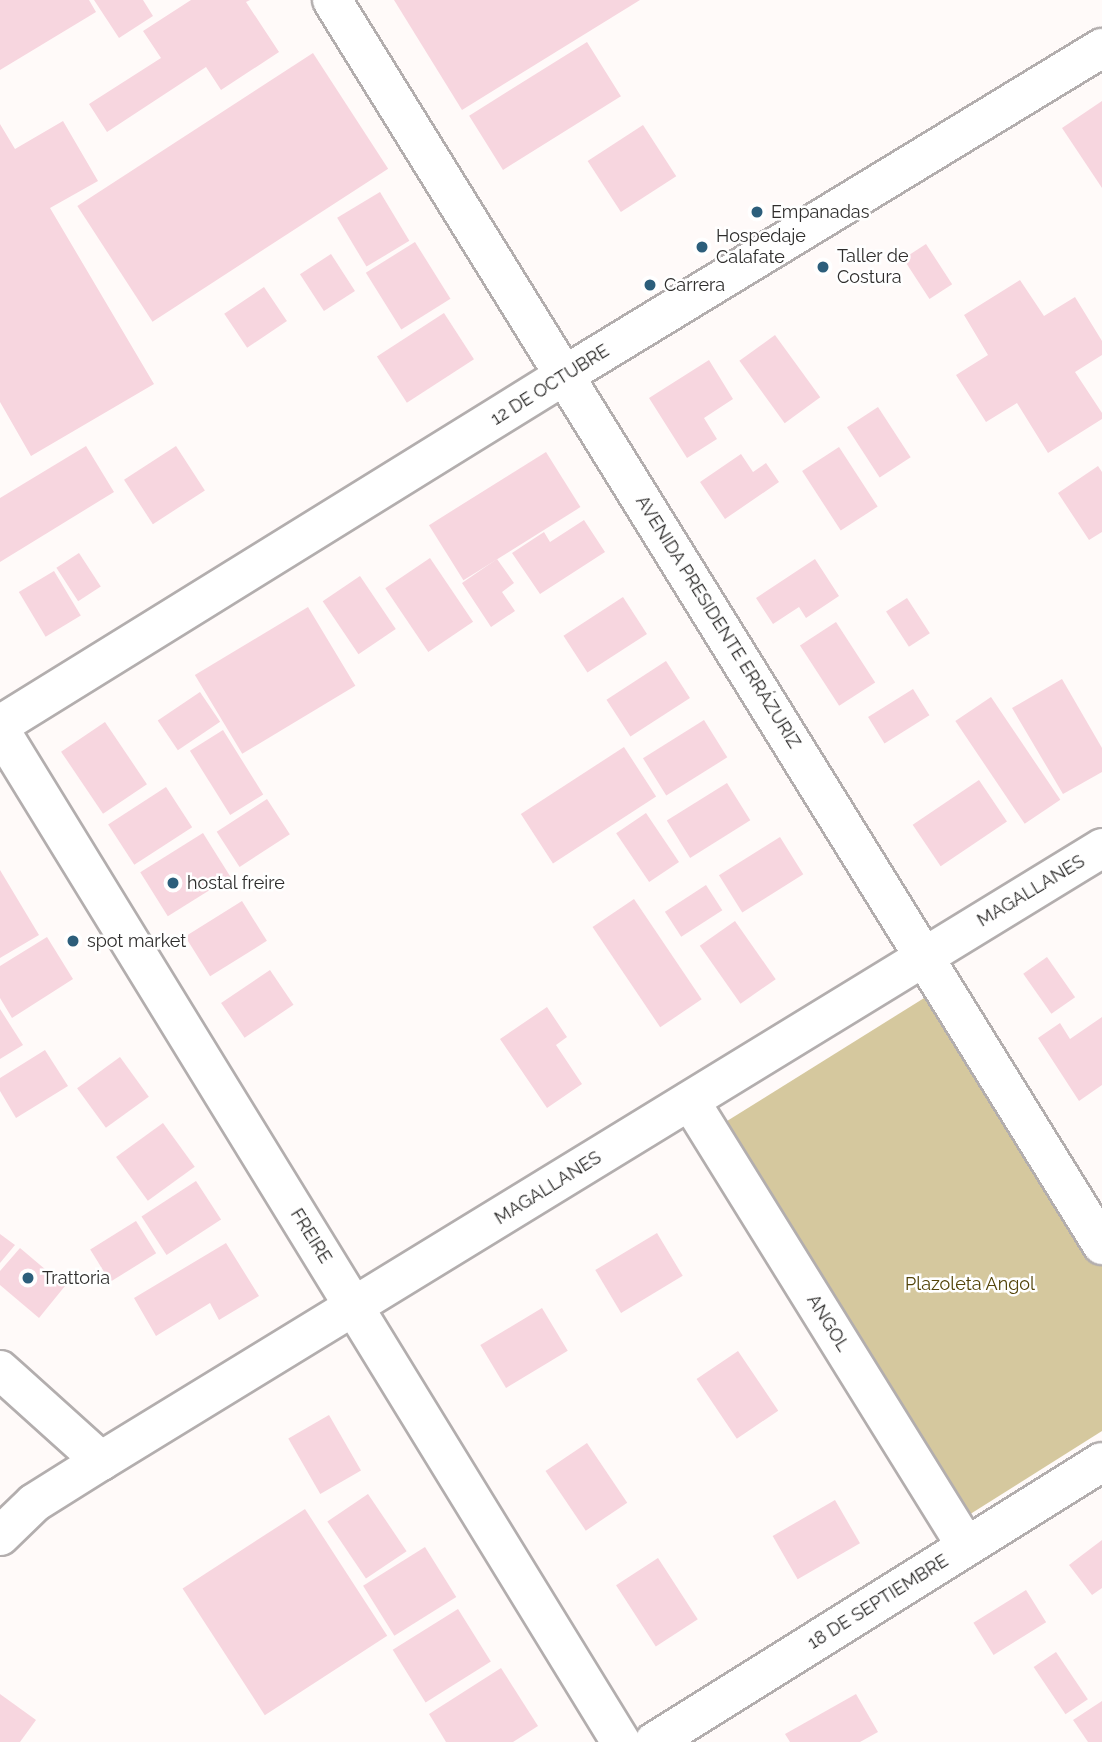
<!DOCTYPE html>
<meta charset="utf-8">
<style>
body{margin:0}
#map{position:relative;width:1102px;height:1742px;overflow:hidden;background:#fffaf9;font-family:Raleway,sans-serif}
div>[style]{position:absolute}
.green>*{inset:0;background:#d5c89e}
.building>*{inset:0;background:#f7d6df;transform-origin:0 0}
.roads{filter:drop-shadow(2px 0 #b3aeae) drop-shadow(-2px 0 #b3aeae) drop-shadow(0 2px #b3aeae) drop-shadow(0 -2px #b3aeae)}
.minor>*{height:38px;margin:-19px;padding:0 19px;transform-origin:19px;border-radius:19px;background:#fff}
.dots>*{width:19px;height:19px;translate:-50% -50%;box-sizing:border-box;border:4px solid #fff;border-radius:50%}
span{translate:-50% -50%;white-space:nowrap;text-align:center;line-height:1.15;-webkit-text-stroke:5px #fff;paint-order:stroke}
.poi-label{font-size:18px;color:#2f2e2d}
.left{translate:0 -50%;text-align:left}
.street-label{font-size:18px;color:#2f2e2d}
.park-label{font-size:18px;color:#524308}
</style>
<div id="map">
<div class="green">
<div style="clip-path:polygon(937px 990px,1102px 1252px,1102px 1431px,964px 1518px,719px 1126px)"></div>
</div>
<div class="building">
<div style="clip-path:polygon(0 0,89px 0,96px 12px,0 70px)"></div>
<div style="clip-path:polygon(94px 0,143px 0,153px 16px,119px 38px)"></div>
<div style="clip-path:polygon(191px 0,250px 0,246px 2px,279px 52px,221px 90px,206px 67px,107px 132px,89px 104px,161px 58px,143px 31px)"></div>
<div style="clip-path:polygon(394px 0,640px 0,462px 110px)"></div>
<div style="left:587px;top:42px;width:64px;height:139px;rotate:58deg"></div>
<div style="left:313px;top:53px;width:138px;height:281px;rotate:57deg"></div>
<div style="clip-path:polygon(1102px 101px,1102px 188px,1062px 128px)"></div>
<div style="clip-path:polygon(63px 121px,98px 181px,50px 208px,154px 384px,31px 456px,0 402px,0 124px,15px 149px)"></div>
<div style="left:643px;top:125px;width:61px;height:66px;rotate:57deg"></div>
<div style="left:380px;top:192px;width:57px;height:50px;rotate:59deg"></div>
<div style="left:415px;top:242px;width:67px;height:58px;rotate:58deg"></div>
<div style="left:926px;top:244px;width:48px;height:27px;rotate:57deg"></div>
<div style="left:331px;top:254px;width:44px;height:37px;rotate:57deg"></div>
<div style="clip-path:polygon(1020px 280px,1044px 316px,1075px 297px,1102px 341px,1102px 355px,1075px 372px,1102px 413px,1102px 419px,1048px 453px,1017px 403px,986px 422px,956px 375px,988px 355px,964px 315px)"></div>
<div style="left:264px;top:287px;width:41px;height:48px;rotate:56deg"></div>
<div style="left:444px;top:313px;width:55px;height:80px;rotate:57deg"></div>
<div style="left:775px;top:335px;width:77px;height:44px;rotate:54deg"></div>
<div style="clip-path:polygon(709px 360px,733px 399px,704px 418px,717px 439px,687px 458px,649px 398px)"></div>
<div style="left:878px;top:407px;width:60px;height:37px;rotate:57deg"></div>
<div style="clip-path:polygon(86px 446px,114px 492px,0 562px,0 498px)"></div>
<div style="left:176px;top:446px;width:53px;height:62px;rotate:57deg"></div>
<div style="left:839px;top:447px;width:71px;height:44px;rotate:57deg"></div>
<div style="left:546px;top:452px;width:65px;height:138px;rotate:58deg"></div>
<div style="clip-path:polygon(741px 454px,753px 472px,766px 463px,779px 482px,725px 519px,700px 482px)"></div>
<div style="clip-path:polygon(1098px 466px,1102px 472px,1102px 532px,1089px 540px,1058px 493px)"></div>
<div style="clip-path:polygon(584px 520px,605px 552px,540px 594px,512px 553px,544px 532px,550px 542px)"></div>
<div style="left:79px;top:553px;width:40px;height:27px;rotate:57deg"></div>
<div style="left:430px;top:558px;width:77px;height:54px;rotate:56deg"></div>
<div style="clip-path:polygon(497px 559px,514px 583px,502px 592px,515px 611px,491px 627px,462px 583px)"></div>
<div style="clip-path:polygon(815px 559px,839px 596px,806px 618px,799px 607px,773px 624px,756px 598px)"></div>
<div style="left:54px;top:571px;width:52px;height:41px;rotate:59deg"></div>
<div style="left:360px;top:576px;width:64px;height:45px;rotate:56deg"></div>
<div style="left:623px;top:597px;width:44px;height:71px;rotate:57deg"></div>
<div style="left:907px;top:598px;width:42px;height:25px;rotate:57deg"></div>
<div style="left:308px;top:607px;width:92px;height:132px;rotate:59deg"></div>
<div style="left:836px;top:622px;width:72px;height:43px;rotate:57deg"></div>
<div style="left:666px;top:661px;width:44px;height:71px;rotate:57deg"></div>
<div style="clip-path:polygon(1062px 679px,1102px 748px,1102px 772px,1063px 794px,1012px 708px)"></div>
<div style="left:913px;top:689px;width:31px;height:53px;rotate:58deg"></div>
<div style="left:200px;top:692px;width:36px;height:51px;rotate:56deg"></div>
<div style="left:991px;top:697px;width:124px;height:43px;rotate:56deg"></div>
<div style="left:704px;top:720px;width:44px;height:72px;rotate:58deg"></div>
<div style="left:105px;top:722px;width:75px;height:53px;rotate:56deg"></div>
<div style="left:223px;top:730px;width:76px;height:39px;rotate:58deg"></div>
<div style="left:624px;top:747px;width:59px;height:123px;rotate:57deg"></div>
<div style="left:979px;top:780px;width:50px;height:80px;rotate:56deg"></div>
<div style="left:727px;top:783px;width:44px;height:71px;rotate:58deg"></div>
<div style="left:166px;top:787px;width:48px;height:69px;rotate:57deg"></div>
<div style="left:267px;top:799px;width:42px;height:60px;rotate:57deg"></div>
<div style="left:646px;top:813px;width:59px;height:36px;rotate:56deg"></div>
<div style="left:203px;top:833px;width:52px;height:74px;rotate:58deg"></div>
<div style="left:780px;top:837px;width:44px;height:72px;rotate:58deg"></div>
<div style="clip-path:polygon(0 870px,39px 935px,0 958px)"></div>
<div style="left:706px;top:885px;width:30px;height:49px;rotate:57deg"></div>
<div style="left:634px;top:899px;width:121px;height:50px;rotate:56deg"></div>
<div style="left:242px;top:901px;width:47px;height:67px;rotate:58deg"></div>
<div style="left:735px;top:921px;width:71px;height:43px;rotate:55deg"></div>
<div style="clip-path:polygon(47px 937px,73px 979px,12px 1018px,0 998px,0 966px)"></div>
<div style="left:1047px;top:957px;width:49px;height:29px;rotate:55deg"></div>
<div style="left:270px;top:970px;width:42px;height:59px;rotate:56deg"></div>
<div style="clip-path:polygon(547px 1007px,567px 1037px,556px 1045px,582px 1084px,547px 1108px,500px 1039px)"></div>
<div style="clip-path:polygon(0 1009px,23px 1045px,0 1059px)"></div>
<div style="clip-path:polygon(1102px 1017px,1102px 1085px,1079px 1101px,1038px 1038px,1060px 1023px,1070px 1039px)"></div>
<div style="clip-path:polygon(45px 1050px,68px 1086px,16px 1118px,0 1091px,0 1078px)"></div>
<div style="left:120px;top:1057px;width:49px;height:53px;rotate:54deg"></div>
<div style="left:163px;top:1123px;width:54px;height:58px;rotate:54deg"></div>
<div style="left:196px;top:1181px;width:46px;height:65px;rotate:57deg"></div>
<div style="left:136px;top:1221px;width:38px;height:54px;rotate:58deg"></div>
<div style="left:657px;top:1233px;width:50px;height:72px;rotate:59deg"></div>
<div style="clip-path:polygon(0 1234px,15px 1245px,0 1263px)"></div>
<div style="clip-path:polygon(226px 1243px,259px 1296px,219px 1320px,210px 1303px,156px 1336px,134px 1298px)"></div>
<div style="clip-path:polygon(20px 1248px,65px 1286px,39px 1318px,0 1285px,0 1271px)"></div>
<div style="left:542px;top:1308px;width:50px;height:72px;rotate:59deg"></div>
<div style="left:738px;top:1351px;width:72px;height:50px;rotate:56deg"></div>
<div style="left:329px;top:1415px;width:64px;height:47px;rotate:60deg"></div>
<div style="left:587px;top:1443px;width:72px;height:50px;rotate:56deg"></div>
<div style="left:368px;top:1494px;width:69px;height:49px;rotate:56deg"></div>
<div style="left:835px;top:1500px;width:50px;height:72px;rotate:60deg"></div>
<div style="left:305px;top:1509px;width:151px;height:146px;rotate:57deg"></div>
<div style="clip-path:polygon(1102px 1540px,1102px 1588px,1092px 1595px,1069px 1565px)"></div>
<div style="left:425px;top:1547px;width:59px;height:73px;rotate:58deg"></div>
<div style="left:658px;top:1558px;width:73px;height:50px;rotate:57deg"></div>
<div style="left:1026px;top:1590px;width:38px;height:62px;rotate:58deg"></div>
<div style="left:458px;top:1609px;width:62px;height:77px;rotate:58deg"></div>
<div style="left:1056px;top:1652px;width:57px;height:27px;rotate:56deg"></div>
<div style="clip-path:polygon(501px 1668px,538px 1726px,513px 1742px,446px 1742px,429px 1714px)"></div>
<div style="clip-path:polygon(0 1694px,36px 1720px,20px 1742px,0 1742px)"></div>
<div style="clip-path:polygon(856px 1694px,878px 1732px,860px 1742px,790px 1742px,785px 1734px)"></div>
<div style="clip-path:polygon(1102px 1701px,1102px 1742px,1088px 1742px,1073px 1720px)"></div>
</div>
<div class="roads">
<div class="minor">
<div style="left:332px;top:0;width:1464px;rotate:58.26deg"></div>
<div style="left:0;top:725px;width:665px;rotate:-31.78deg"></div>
<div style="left:565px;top:375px;width:629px;rotate:-31.34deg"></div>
<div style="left:0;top:730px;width:1187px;rotate:58.47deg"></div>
<div style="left:690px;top:1101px;width:524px;rotate:58.19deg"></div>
<div style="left:0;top:1370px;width:136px;rotate:42deg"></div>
<div style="left:0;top:1536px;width:47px;rotate:-44.1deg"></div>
<div style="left:34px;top:1503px;width:79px;rotate:-32.1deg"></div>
<div style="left:101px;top:1461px;width:1174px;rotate:-31.48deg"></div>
<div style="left:654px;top:1742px;width:528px;rotate:-32.01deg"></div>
</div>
</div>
<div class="dots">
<div style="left:757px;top:212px;background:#2c5e7b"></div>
<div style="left:702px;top:247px;background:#2c5e7b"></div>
<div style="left:823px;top:267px;background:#2c5e7b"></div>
<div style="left:650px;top:285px;background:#2c5e7b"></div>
<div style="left:173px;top:883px;background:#2c5e7b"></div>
<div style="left:73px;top:941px;background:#2c5e7b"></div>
<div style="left:28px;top:1278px;background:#2c5e7b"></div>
</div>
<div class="poi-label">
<span class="left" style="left:771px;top:212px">Empanadas</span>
<span class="left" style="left:716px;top:247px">Hospedaje<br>Calafate</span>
<span class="left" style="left:837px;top:267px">Taller de<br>Costura</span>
<span class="left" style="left:664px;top:285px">Carrera</span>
<span class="left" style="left:187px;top:883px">hostal freire</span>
<span class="left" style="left:87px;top:941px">spot market</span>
<span class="left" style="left:42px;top:1278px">Trattoria</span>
</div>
<div class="street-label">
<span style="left:550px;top:385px;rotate:-32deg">12 DE OCTUBRE</span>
<span style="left:718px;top:622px;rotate:58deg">AVENIDA PRESIDENTE ERRÁZURIZ</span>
<span style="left:1031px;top:891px;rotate:-31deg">MAGALLANES</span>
<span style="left:548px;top:1188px;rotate:-32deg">MAGALLANES</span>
<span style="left:311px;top:1236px;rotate:58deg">FREIRE</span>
<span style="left:828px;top:1323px;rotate:58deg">ANGOL</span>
<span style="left:878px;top:1602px;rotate:-32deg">18 DE SEPTIEMBRE</span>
</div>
<div class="park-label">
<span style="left:970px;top:1284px">Plazoleta Angol</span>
</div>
</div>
